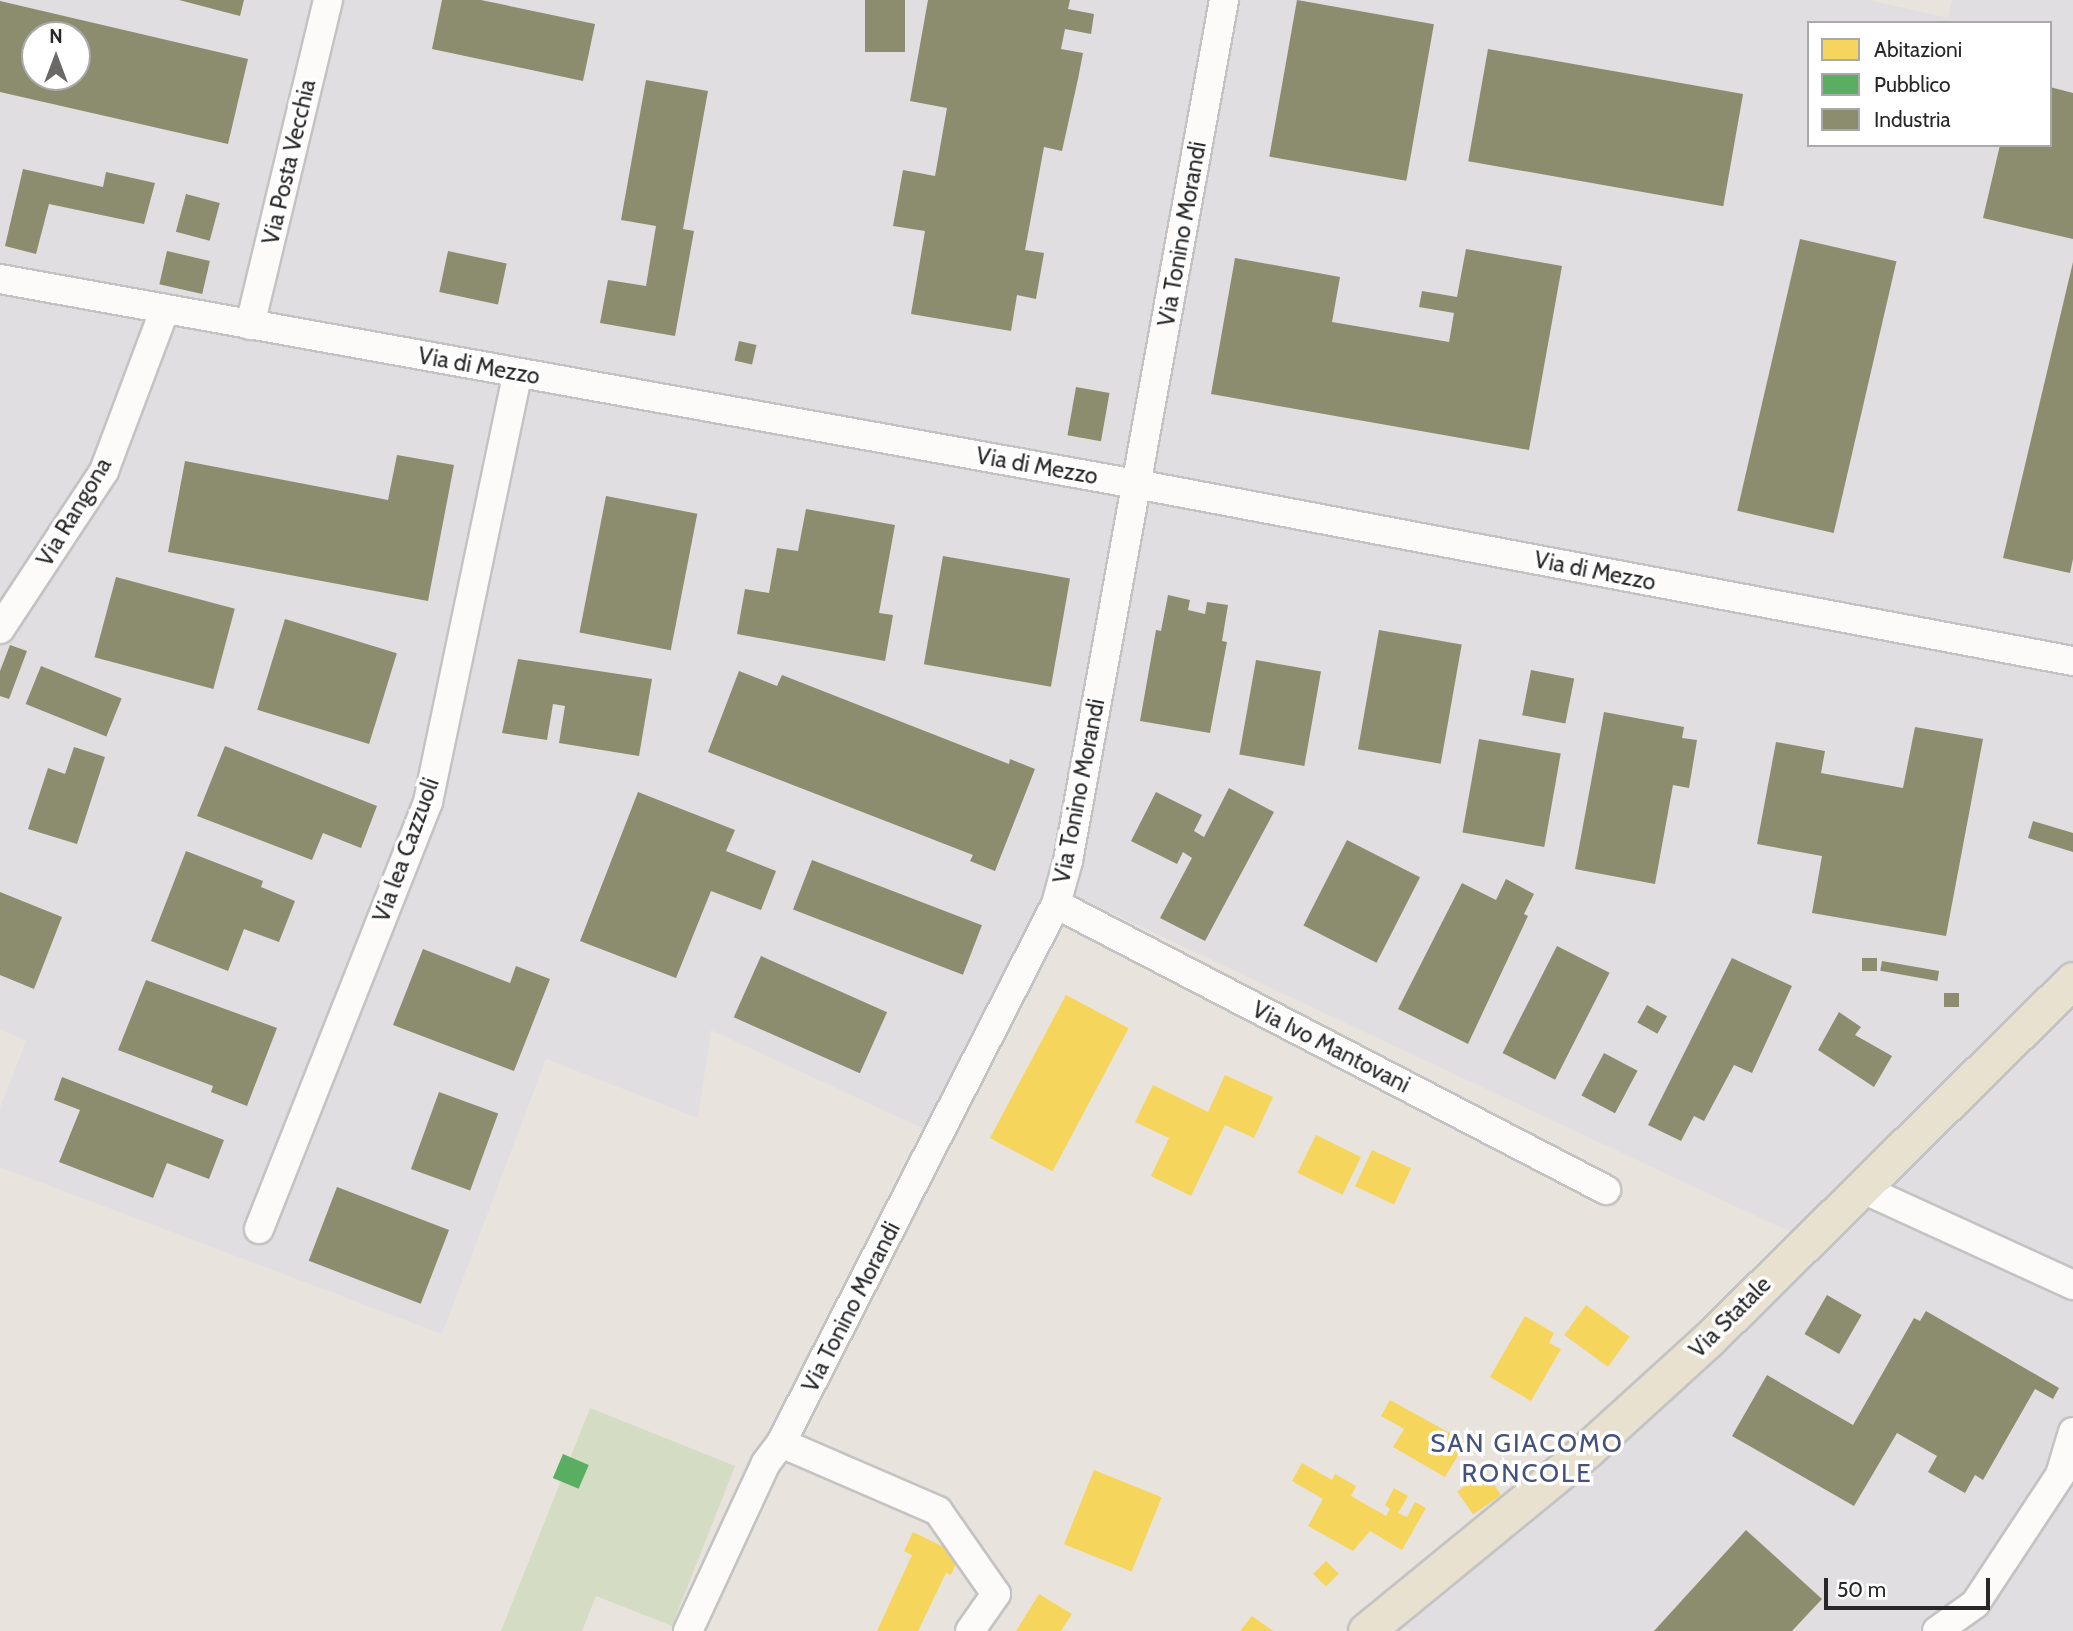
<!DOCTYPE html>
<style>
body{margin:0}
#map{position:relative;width:2073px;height:1631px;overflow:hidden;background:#e8e3dd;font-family:Cabin,sans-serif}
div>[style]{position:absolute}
.industrial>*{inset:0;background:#e1dee1}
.cemetery>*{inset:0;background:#d4ddc3}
.homes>*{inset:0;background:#f6d55c;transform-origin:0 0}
.public>*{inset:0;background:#5aae61;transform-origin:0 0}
.industry>*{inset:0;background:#8c8c6e;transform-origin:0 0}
.roads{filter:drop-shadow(2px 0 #c4c3c3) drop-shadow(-2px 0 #c4c3c3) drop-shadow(0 2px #c4c3c3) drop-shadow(0 -2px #c4c3c3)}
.minor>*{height:28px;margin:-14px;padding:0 14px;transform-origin:14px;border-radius:14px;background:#fcfbfa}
.major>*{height:35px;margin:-17.5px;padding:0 17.5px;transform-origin:17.5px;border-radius:17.5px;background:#e8e1d0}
span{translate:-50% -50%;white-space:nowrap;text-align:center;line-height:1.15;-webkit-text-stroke:7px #fff;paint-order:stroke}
.street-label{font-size:23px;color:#282828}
.quarter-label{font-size:26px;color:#44517d;letter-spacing:2px}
.legend{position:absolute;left:1807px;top:21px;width:245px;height:126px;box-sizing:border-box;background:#fff;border:2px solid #a9a9a9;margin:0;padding:9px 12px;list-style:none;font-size:21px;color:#282828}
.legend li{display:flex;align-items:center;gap:14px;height:35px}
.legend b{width:35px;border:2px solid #a9a9a9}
.north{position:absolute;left:21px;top:21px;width:70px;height:70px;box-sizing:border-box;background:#fff;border:2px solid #a9a9a9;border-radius:50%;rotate:0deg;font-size:19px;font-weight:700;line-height:28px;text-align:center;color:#282828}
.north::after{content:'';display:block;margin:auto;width:24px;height:32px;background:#6b6967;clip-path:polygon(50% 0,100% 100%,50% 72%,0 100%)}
.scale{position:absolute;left:1824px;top:1578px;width:166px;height:32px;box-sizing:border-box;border:4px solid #282828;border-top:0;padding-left:9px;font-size:21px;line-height:24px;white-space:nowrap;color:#282828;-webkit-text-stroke:5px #fff;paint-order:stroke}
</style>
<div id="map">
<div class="industrial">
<div style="clip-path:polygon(evenodd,0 0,1869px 0,1948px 18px,1952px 0,2073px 0,2073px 1631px,1411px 1631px,1392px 1614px,1807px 1240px,1048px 883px,924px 1129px,711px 1030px,698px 1118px,546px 1059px,442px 1334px,0 1167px,0 1108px,26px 1041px,0 1029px,0 0,1809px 23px,2050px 23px,2050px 145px,1809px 145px,1809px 23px,0 0,35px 35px,77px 35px,77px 77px,35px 77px,35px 35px)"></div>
</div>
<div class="cemetery">
<div style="clip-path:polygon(590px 1408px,735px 1466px,672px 1626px,596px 1596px,582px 1631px,501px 1631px)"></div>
</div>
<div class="homes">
<div style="left:1066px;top:995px;width:71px;height:162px;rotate:28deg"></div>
<div style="clip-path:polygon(1225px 1075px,1273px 1097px,1254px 1138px,1225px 1125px,1191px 1196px,1151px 1176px,1169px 1138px,1135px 1122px,1153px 1085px,1208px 1112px)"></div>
<div style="left:1316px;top:1135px;width:50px;height:42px;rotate:26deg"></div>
<div style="left:1372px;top:1150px;width:43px;height:40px;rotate:25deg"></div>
<div style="left:1586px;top:1305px;width:54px;height:37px;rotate:36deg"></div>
<div style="clip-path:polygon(1525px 1316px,1554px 1333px,1549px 1343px,1561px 1349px,1531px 1401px,1490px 1377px)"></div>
<div style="clip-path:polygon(1390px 1400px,1466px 1442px,1445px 1477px,1393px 1447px,1404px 1429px,1381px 1416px)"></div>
<div style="clip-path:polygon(1302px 1463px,1332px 1480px,1335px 1474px,1356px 1486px,1351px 1496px,1386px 1516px,1390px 1509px,1385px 1505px,1394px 1488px,1408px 1496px,1398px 1513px,1407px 1517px,1415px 1502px,1426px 1508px,1402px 1550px,1370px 1531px,1353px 1551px,1308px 1526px,1323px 1499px,1292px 1481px)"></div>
<div style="left:1094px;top:1470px;width:73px;height:80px;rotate:22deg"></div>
<div style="left:1485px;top:1472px;width:28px;height:34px;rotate:55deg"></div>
<div style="clip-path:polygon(913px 1532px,960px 1555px,951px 1575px,946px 1573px,918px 1631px,877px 1631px,912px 1555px,904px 1551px)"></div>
<div style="left:1326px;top:1561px;width:18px;height:18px;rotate:45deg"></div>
<div style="clip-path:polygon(1039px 1594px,1072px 1614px,1061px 1631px,1016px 1631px)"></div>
<div style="clip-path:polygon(1252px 1616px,1273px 1631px,1240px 1631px)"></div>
</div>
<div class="public">
<div style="left:563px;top:1454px;width:28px;height:26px;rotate:23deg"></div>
</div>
<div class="industry">
<div style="clip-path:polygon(179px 0,244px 0,240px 16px)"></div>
<div style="clip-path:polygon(442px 0,481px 0,595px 24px,583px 81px,432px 49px)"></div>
<div style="left:865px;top:0;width:40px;height:52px"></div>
<div style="clip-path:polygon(928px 0,1070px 0,1068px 9px,1094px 14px,1091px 34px,1065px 29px,1061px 49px,1083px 53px,1078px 79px,1062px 151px,1044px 147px,1025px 250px,1044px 253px,1036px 299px,1017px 295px,1011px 331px,911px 314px,925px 231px,893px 226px,903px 170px,935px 176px,947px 108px,910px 101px)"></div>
<div style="left:1297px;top:0;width:139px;height:159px;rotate:10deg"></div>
<div style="clip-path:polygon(evenodd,0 1px,248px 59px,228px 144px,0 92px,0 1px,35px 35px,77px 35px,77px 77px,35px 77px,35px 35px)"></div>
<div style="left:1488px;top:49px;width:259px;height:114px;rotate:10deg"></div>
<div style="clip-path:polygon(646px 80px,708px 91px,683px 229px,694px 231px,675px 336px,600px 323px,608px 280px,646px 286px,656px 226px,621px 220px)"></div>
<div style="clip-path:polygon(2050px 87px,2073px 93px,2073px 239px,1983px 218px,2000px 145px,2050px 145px)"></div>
<div style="clip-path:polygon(23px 169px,103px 187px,106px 172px,155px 183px,144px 224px,49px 204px,36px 254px,5px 246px)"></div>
<div style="left:186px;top:194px;width:35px;height:39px;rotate:15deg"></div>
<div style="left:1800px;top:239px;width:99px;height:279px;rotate:13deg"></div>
<div style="clip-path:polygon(1466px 249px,1562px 266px,1529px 450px,1211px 394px,1235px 258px,1340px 277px,1332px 322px,1449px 342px,1454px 313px,1419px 307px,1422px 291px,1457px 297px)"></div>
<div style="left:167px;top:251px;width:44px;height:34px;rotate:13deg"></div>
<div style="left:448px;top:251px;width:60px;height:42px;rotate:12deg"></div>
<div style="clip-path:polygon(2073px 262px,2073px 559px,2070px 573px,2003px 558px)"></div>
<div style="left:739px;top:341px;width:18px;height:20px;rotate:13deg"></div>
<div style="left:1076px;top:387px;width:34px;height:49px;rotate:10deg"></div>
<div style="clip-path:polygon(397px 455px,454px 465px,428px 601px,168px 552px,185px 461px,388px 500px)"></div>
<div style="left:606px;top:496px;width:93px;height:139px;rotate:11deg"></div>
<div style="clip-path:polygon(806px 509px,895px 525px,879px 613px,893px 615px,885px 661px,737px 634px,745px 589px,769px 593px,777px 548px,798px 551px)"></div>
<div style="left:943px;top:556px;width:129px;height:110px;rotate:10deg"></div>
<div style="left:116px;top:577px;width:123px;height:83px;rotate:15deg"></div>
<div style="clip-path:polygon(1168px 595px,1190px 600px,1188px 610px,1205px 614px,1207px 602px,1228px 605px,1222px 641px,1227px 642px,1210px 733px,1140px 721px,1156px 630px,1161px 631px)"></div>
<div style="left:285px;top:619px;width:117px;height:95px;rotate:17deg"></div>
<div style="left:1379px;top:630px;width:84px;height:121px;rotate:10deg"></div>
<div style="clip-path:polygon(10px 645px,27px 651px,9px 699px,0 696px,0 671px)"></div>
<div style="clip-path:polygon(518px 659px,652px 679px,639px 756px,559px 743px,565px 706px,553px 704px,547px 740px,502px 733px)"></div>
<div style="left:1256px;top:660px;width:66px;height:96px;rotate:10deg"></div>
<div style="left:41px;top:666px;width:87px;height:41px;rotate:22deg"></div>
<div style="left:1531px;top:670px;width:44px;height:46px;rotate:11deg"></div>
<div style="clip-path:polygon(739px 671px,777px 686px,782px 675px,1009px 764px,1010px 759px,1035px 769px,995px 871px,970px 861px,973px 855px,708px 752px)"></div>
<div style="clip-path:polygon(1604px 712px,1684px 727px,1682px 738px,1697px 740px,1689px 788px,1673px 785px,1655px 884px,1575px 869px)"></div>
<div style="clip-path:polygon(1915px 727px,1983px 739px,1946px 936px,1812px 913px,1822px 856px,1757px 844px,1776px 742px,1825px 751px,1821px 773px,1903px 788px)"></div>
<div style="left:1479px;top:739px;width:83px;height:95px;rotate:10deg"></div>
<div style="clip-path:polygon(225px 746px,377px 806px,361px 848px,323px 833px,312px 860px,197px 816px)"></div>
<div style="clip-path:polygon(74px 747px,105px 757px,77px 844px,28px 829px,48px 768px,65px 774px)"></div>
<div style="clip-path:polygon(1229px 788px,1274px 812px,1205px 941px,1160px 918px,1192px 858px,1183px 852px,1177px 864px,1131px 841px,1156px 792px,1202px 815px,1194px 831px,1204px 837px)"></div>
<div style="clip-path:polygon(638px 792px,735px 830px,726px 851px,776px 871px,761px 910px,711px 891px,676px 978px,580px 941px)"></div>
<div style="clip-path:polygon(2033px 821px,2073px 833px,2073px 852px,2028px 838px)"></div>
<div style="left:1347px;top:840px;width:82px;height:96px;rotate:27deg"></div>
<div style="clip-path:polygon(186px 851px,263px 881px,261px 887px,295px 901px,279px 942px,244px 929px,228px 971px,151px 941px)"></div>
<div style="left:812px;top:860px;width:182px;height:53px;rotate:21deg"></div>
<div style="clip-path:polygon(1506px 879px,1534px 894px,1524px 914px,1528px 916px,1468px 1044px,1398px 1009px,1462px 883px,1496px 900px)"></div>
<div style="clip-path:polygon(0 892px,62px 917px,34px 989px,0 975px)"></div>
<div style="left:1557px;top:946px;width:59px;height:120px;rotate:27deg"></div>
<div style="clip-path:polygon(423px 949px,510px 983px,516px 966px,550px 979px,514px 1071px,393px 1025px)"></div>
<div style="left:761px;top:956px;width:138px;height:67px;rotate:24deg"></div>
<div style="clip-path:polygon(1732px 958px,1792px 986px,1752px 1073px,1734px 1065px,1704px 1121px,1694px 1116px,1681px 1141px,1648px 1125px)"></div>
<div style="left:1862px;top:958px;width:15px;height:13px"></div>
<div style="left:1882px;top:961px;width:58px;height:10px;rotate:10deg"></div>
<div style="clip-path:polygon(146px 980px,277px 1028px,247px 1106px,211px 1092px,213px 1086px,118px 1050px)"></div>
<div style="left:1944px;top:993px;width:15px;height:14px"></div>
<div style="left:1647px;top:1005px;width:23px;height:20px;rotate:29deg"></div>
<div style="clip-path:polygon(1839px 1012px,1861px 1027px,1855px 1035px,1892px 1056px,1874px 1087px,1818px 1050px)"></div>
<div style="left:1604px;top:1053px;width:38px;height:48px;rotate:28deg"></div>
<div style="clip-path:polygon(62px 1077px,224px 1140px,209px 1179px,167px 1163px,153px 1198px,59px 1162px,80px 1110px,54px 1100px)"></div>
<div style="left:439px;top:1092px;width:63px;height:82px;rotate:20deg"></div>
<div style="left:337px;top:1187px;width:120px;height:79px;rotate:21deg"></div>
<div style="left:1827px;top:1295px;width:40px;height:45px;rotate:30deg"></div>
<div style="clip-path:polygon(1926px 1311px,2059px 1388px,2053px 1399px,2035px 1389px,1983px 1480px,1975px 1475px,1965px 1493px,1928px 1472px,1937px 1456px,1897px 1433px,1854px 1506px,1732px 1436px,1767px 1375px,1853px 1425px,1914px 1318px,1920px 1321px)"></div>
<div style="clip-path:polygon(1746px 1530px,1822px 1599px,1792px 1631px,1654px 1631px)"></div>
</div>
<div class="roads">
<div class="minor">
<div style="left:0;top:279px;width:1154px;rotate:10.23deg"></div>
<div style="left:1136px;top:484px;width:954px;rotate:10.7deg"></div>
<div style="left:250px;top:325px;width:334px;rotate:-76.5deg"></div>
<div style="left:0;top:629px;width:189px;rotate:-56.6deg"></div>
<div style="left:104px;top:471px;width:173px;rotate:-69.4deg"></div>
<div style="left:1056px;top:904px;width:620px;rotate:27.47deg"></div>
<div style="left:1861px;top:1188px;width:233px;rotate:24.6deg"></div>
<div style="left:259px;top:1229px;width:459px;rotate:-68.4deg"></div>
<div style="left:428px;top:802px;width:438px;rotate:-78.2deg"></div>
<div style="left:781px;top:1443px;width:171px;rotate:23.4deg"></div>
<div style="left:938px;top:1511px;width:101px;rotate:55.1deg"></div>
<div style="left:996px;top:1594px;width:45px;rotate:125.1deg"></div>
<div style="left:688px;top:1631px;width:185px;rotate:-65.1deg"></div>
<div style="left:766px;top:1463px;width:25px;rotate:-53deg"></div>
<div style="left:781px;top:1443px;width:605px;rotate:-62.97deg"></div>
<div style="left:1056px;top:904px;width:45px;rotate:-74.4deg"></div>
<div style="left:1068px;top:861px;width:875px;rotate:-79.73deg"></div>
<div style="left:1937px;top:1631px;width:47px;rotate:-35.4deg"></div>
<div style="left:1975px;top:1604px;width:154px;rotate:-56.6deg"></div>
<div style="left:2060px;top:1475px;width:45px;rotate:-73.2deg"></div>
</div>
<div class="major">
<div style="left:1366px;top:1631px;width:286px;rotate:-39.3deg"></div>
<div style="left:1587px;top:1450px;width:165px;rotate:-42.3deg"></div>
<div style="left:1709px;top:1339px;width:511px;rotate:-44.6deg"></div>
</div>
</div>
<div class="street-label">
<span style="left:289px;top:162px;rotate:-77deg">Via Posta Vecchia</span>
<span style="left:1182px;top:234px;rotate:-80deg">Via Tonino Morandi</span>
<span style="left:479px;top:366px;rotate:10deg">Via di Mezzo</span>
<span style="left:1037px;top:466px;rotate:10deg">Via di Mezzo</span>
<span style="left:74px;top:512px;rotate:-59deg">Via Rangona</span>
<span style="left:1595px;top:571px;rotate:11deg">Via di Mezzo</span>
<span style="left:1079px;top:791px;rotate:-79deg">Via Tonino Morandi</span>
<span style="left:406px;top:850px;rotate:-70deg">Via lea Cazzuoli</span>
<span style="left:1331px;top:1047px;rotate:27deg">Via Ivo Mantovani</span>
<span style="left:851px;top:1307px;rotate:-63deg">Via Tonino Morandi</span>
<span style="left:1730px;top:1317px;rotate:-45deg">Via Statale</span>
</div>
<div class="quarter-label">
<span style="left:1527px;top:1459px">SAN GIACOMO<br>RONCOLE</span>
</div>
<ul class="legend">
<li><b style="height:19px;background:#f6d55c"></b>Abitazioni</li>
<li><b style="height:19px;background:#5aae61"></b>Pubblico</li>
<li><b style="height:19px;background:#8c8c6e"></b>Industria</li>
</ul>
<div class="north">N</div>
<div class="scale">50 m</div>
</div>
